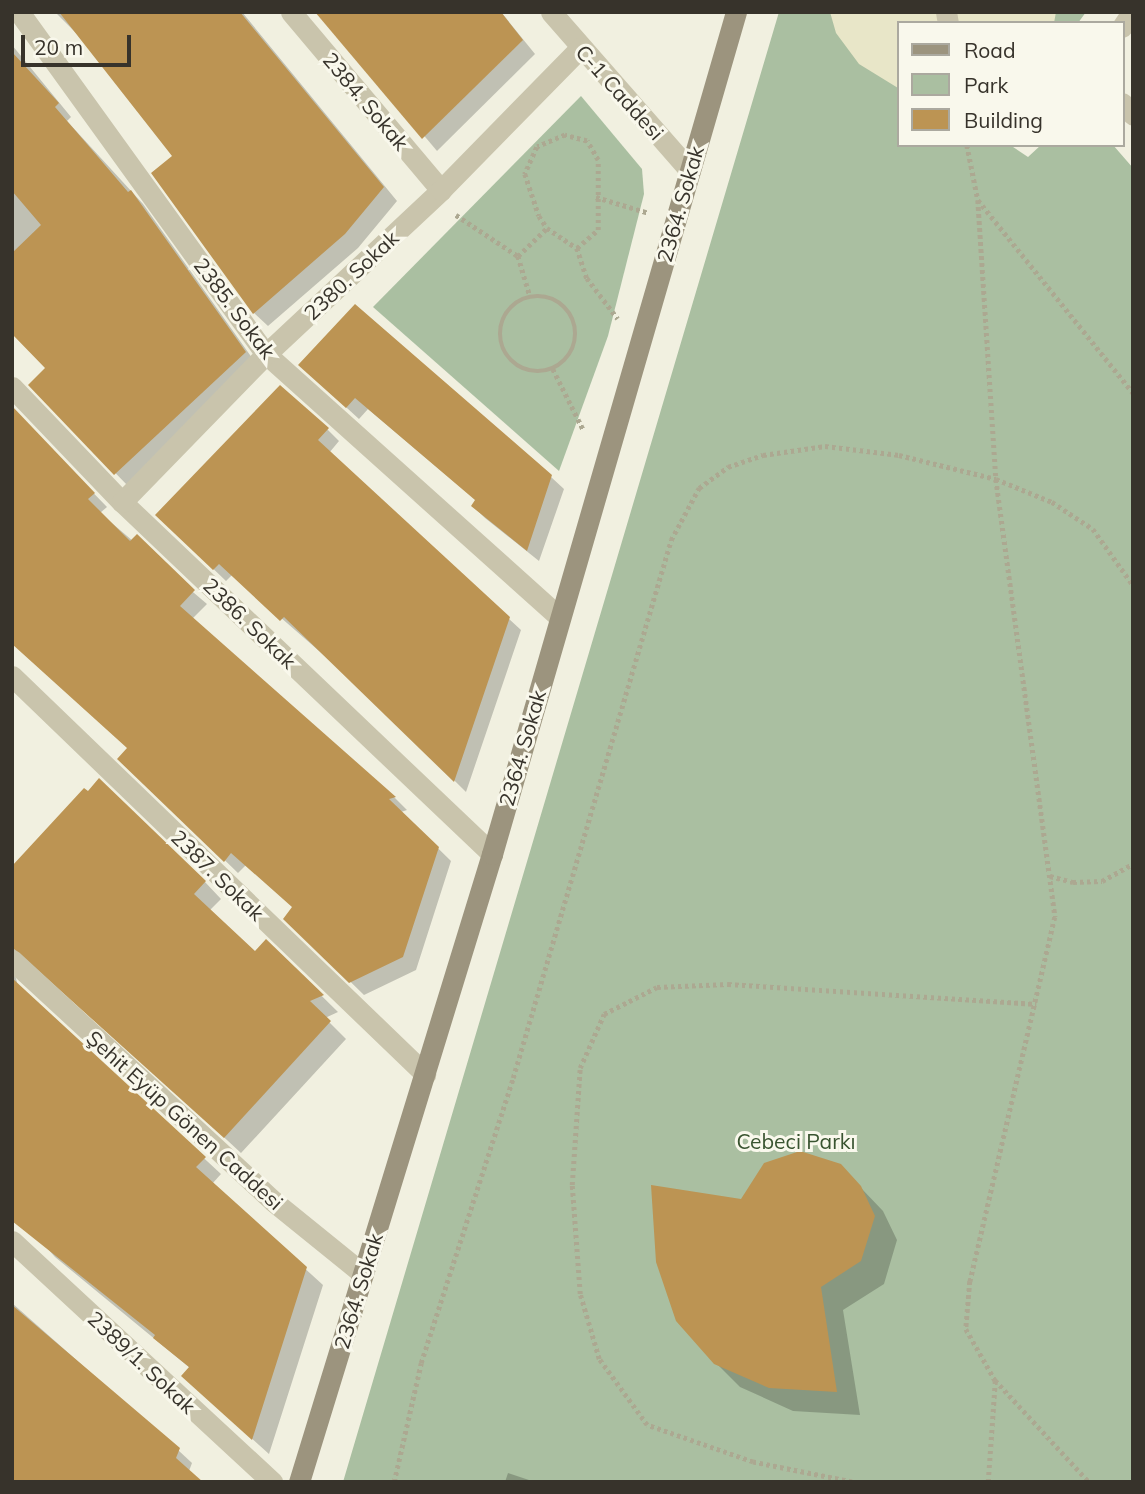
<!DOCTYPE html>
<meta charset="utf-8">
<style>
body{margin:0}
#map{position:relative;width:1145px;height:1494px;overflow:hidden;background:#f1f0e0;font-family:Mulish,sans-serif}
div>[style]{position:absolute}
.green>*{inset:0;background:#aabfa1}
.plaza>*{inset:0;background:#e8e6c8}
.shadow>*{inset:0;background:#0003}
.building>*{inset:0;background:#bc9453}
.path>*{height:4.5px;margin-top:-2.25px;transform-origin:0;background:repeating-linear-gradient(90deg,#aca891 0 3.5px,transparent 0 7px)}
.path>.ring{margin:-2.25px;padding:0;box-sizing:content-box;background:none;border:4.5px solid #aca891;border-radius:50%}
.lane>*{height:21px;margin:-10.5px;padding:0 10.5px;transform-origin:10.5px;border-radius:10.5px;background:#c9c4ac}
.street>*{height:21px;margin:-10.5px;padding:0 10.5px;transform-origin:10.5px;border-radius:10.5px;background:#c9c4ac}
.secondary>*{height:21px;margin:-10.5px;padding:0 10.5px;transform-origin:10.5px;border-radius:10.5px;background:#9c947e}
span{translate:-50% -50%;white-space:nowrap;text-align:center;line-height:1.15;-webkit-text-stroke:6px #f9f8ec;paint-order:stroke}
.street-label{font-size:21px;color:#37332b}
.park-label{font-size:21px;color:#395430}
.frame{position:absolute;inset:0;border:14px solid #37332b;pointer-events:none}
.legend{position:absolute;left:897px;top:21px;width:228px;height:126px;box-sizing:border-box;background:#f9f8ec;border:2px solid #aba99f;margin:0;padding:9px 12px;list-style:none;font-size:21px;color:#37332b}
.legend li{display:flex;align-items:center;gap:14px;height:35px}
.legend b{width:35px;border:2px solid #aba99f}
.scale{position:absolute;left:21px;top:35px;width:110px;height:32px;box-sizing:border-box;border:4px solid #37332b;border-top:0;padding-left:9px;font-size:21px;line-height:24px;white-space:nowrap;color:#37332b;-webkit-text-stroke:5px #f9f8ec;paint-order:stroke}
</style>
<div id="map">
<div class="green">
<div style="clip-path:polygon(779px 12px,1086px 12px,1078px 23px,898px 23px,898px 145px,1010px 145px,1028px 157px,1041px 145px,1113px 145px,1133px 168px,1133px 1482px,343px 1482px)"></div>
<div style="clip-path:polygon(581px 96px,642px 169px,644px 194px,608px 336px,559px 471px,373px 307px)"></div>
</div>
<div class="plaza">
<div style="clip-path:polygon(830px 12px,1056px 12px,1054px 23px,898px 23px,898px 88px,859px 64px,836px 33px)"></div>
</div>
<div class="shadow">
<div style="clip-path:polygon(55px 12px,242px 12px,397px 201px,358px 248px,268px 326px,254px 313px,174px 156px,84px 41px)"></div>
<div style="clip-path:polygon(320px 12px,501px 12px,535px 54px,437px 151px)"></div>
<div style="clip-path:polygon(12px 45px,71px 117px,67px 121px,143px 204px,257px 365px,128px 486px,30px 385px,48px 368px,12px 332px)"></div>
<div style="clip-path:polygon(313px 377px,551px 477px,564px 489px,539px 561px,485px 518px,473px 506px,477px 501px,368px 409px,359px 419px)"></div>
<div style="clip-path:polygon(12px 409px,107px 507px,100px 513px,207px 604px,192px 619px,395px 798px,407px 810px,401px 812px,451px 861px,416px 970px,364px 995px,285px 918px,294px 908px,246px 865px,238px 873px,120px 759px,129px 749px)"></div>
<div style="clip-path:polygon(327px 429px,339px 441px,329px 453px,521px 630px,466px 792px,358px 685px,232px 575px,226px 581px,157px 515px)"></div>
<div style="clip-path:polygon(12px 868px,205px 882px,221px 899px,209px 911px,255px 954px,266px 941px,338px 1012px,325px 1018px,346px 1039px,241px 1153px,39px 966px,15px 975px,18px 986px,221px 1174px,212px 1184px,323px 1285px,269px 1454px,200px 1392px,190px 1368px,55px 1257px,12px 1208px)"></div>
<div style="clip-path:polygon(840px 1166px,883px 1211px,897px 1240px,884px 1284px,843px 1310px,860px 1415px,793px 1411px,740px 1387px,716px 1363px,742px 1201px)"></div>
<div style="clip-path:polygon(12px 1303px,178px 1450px,192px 1463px,189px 1471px,12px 1482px)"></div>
<div style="clip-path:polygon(508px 1473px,535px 1482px,505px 1482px)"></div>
</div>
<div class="building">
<div style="clip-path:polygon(59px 12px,240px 12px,384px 187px,345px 234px,253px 314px,151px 173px,172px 156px)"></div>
<div style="clip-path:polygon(315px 12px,501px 12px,523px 40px,422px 139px)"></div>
<div style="clip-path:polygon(12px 52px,59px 103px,55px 107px,87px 144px,128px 192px,131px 190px,246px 352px,114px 475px,28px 385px,45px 368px,12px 334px,12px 253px,41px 225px,12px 191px)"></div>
<div style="clip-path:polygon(355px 304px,552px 475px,527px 551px,471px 506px,475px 500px,355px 398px,346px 408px,298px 365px)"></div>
<div style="clip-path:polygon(280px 385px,329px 428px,318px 440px,510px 617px,454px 782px,284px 617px,280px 621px,219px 564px,213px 570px,155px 515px)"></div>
<div style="clip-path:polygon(12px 406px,95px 493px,88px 499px,130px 541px,137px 534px,195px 590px,180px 606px,396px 797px,389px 799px,439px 847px,403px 957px,349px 983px,283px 919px,292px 907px,231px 853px,224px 862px,117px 759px,127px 748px,12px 644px)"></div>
<div style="clip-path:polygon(99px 778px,206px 881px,194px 894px,255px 951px,266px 939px,324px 995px,310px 1001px,331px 1021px,224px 1138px,12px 947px,12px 866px,84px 788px,88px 791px)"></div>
<div style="clip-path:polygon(12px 978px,206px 1157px,196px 1167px,307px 1267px,252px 1440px,181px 1376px,189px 1367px,153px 1338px,155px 1335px,12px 1221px)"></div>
<div style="clip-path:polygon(800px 1151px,841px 1164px,861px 1186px,875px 1216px,861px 1261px,821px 1287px,837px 1392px,769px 1388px,714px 1364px,676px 1321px,656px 1262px,651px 1185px,741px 1199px,764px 1163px)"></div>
<div style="clip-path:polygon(12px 1305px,180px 1448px,176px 1458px,203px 1482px,12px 1482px)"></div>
</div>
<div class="path">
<div style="left:967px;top:145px;width:56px;rotate:78.7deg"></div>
<div style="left:978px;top:200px;width:280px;rotate:86.3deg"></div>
<div style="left:996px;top:479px;width:442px;rotate:82.3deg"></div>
<div style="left:1055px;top:917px;width:374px;rotate:103.1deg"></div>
<div style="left:970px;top:1281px;width:48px;rotate:94.8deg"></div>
<div style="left:966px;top:1329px;width:59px;rotate:60.4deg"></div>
<div style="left:995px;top:1380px;width:139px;rotate:47.3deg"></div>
<div style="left:596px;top:197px;width:55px;rotate:16.8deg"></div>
<div style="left:978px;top:200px;width:248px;rotate:51.2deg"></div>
<div style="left:456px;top:215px;width:74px;rotate:33.5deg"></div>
<div style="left:518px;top:256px;width:42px;rotate:73.3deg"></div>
<div style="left:577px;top:248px;width:28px;rotate:-41deg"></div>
<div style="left:598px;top:230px;width:70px;rotate:-90deg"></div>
<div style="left:598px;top:160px;width:22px;rotate:-120deg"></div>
<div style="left:587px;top:141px;width:23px;rotate:-165deg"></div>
<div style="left:565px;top:135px;width:30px;rotate:157deg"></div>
<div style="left:537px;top:147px;width:30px;rotate:114deg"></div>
<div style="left:525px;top:174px;width:44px;rotate:71.6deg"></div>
<div style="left:539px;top:216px;width:14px;rotate:56deg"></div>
<div style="left:547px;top:228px;width:36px;rotate:34deg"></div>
<div style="left:577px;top:248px;width:32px;rotate:72deg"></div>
<div style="left:587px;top:278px;width:51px;rotate:52.9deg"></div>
<div style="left:518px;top:256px;width:40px;rotate:-44deg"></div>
<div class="ring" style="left:500px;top:296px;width:71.5px;height:71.5px"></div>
<div style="left:553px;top:369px;width:69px;rotate:63.4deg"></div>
<div style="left:1050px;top:876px;width:24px;rotate:15deg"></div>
<div style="left:1073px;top:882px;width:29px;rotate:-2deg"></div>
<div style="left:1102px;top:881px;width:35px;rotate:-29deg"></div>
<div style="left:394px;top:1482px;width:122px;rotate:-77.2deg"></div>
<div style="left:421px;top:1363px;width:299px;rotate:-72.1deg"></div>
<div style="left:513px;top:1078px;width:561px;rotate:-73.63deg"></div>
<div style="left:671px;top:540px;width:59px;rotate:-61.7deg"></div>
<div style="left:699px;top:488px;width:36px;rotate:-36deg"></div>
<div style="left:728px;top:467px;width:37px;rotate:-19deg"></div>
<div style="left:763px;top:455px;width:63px;rotate:-8.3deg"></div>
<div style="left:825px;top:446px;width:75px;rotate:6.9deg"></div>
<div style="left:899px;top:455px;width:100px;rotate:13.9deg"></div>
<div style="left:996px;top:479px;width:61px;rotate:22.3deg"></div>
<div style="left:1052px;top:502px;width:49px;rotate:33.4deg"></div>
<div style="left:1093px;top:529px;width:69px;rotate:54.5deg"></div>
<div style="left:852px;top:1482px;width:101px;rotate:-168.6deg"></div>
<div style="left:753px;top:1462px;width:112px;rotate:-160.8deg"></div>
<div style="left:647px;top:1425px;width:82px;rotate:-126deg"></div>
<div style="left:599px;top:1359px;width:68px;rotate:-106.3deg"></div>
<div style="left:580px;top:1294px;width:109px;rotate:-94.2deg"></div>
<div style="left:572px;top:1185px;width:117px;rotate:-86.1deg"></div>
<div style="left:580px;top:1068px;width:59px;rotate:-66deg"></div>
<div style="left:604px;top:1014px;width:59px;rotate:-27deg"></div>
<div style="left:657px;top:987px;width:71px;rotate:-2.4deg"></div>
<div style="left:728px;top:984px;width:309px;rotate:3.7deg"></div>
<div style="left:988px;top:1482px;width:101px;rotate:-86deg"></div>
</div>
<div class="lane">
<div style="left:946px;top:12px;width:11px;rotate:80deg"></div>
<div style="left:1122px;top:27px;width:18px;rotate:-56deg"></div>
<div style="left:1122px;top:103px;width:16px;rotate:47deg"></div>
</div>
<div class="street">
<div style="left:19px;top:12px;width:422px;rotate:54.2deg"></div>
<div style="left:266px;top:354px;width:395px;rotate:41.9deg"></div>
<div style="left:291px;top:12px;width:233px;rotate:49.9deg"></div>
<div style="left:551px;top:12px;width:211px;rotate:48.8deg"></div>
<div style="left:12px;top:387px;width:159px;rotate:46.3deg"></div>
<div style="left:122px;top:502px;width:511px;rotate:43.57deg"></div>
<div style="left:122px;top:502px;width:206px;rotate:-45.8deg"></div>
<div style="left:266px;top:354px;width:240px;rotate:-43.1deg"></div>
<div style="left:441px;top:190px;width:199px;rotate:-45.6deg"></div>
<div style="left:12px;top:676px;width:574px;rotate:43.94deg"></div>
<div style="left:12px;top:960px;width:355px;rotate:42.7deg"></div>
<div style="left:273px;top:1201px;width:116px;rotate:39deg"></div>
<div style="left:12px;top:1241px;width:355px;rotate:42.8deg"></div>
</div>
<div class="secondary">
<div style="left:299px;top:1482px;width:657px;rotate:-72.92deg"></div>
<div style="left:492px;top:854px;width:877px;rotate:-73.84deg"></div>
</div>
<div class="street-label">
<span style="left:620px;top:92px;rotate:48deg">C-1 Caddesi</span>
<span style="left:366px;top:101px;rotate:50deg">2384. Sokak</span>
<span style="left:680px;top:204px;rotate:-74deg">2364. Sokak</span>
<span style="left:351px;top:275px;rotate:-43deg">2380. Sokak</span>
<span style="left:235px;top:308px;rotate:53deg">2385. Sokak</span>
<span style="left:250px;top:623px;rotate:44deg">2386. Sokak</span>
<span style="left:522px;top:748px;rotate:-74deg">2364. Sokak</span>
<span style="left:218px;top:875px;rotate:44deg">2387. Sokak</span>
<span style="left:185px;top:1120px;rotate:42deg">Şehit Eyüp Gönen Caddesi</span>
<span style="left:358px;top:1291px;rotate:-73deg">2364. Sokak</span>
<span style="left:142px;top:1362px;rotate:43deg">2389/1. Sokak</span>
</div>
<div class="park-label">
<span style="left:796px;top:1141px">Cebeci Parkı</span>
</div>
<div class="frame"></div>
<ul class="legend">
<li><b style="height:9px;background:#9c947e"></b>Road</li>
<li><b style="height:19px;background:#aabfa1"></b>Park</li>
<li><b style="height:19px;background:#bc9453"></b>Building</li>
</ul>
<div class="scale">20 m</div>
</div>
